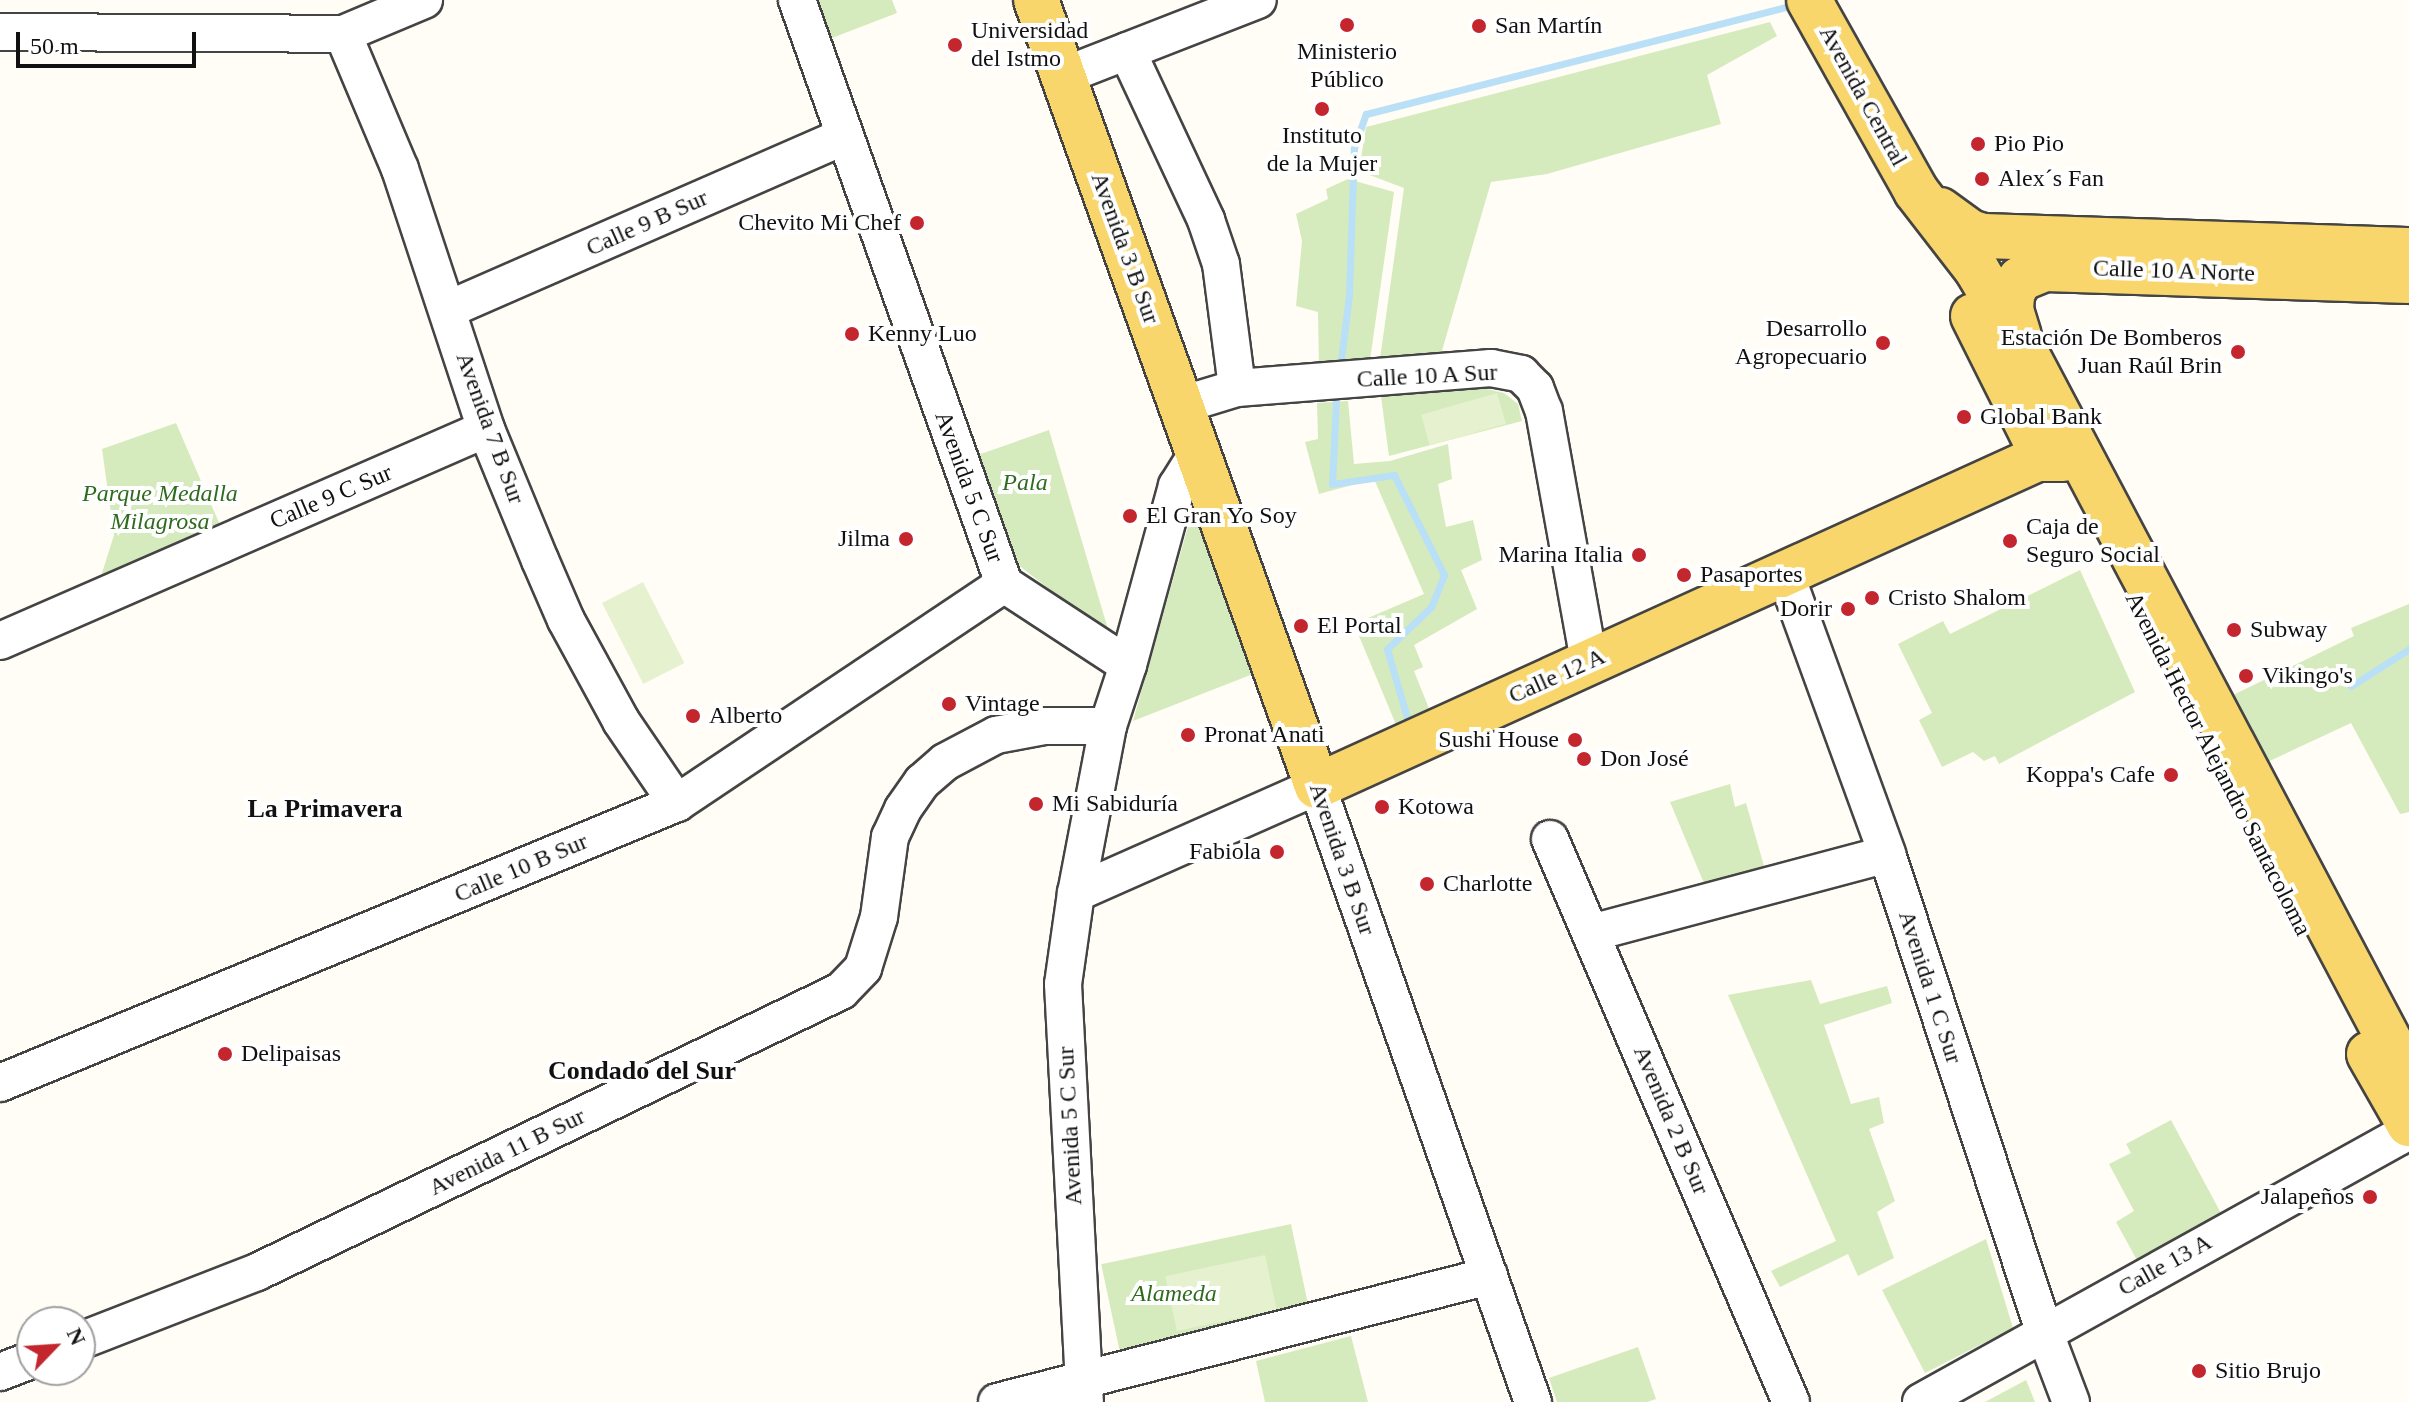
<!DOCTYPE html>
<meta charset="utf-8">
<style>
body{margin:0}
#map{position:relative;width:2409px;height:1402px;overflow:hidden;background:#fffdf5;font-family:Georgia,serif}
div>[style]{position:absolute}
.green>*{inset:0;background:#d5ebbd;transform-origin:0 0}
.pitch>*{inset:0;background:#e6f2cf;transform-origin:0 0}
.stream>*{height:7px;margin:-3.5px;padding:0 3.5px;transform-origin:3.5px;border-radius:3.5px;background:#b9e0f7}
.roads{filter:drop-shadow(2px 0 #444) drop-shadow(-2px 0 #444) drop-shadow(0 2px #444) drop-shadow(0 -2px #444)}
.minor>*{height:36px;margin:-18px;padding:0 18px;transform-origin:18px;border-radius:18px;background:#fff}
.major>*{height:44px;margin:-22px;padding:0 22px;transform-origin:22px;border-radius:22px;background:#f9d66b}
.dots>*{width:22px;height:22px;translate:-50% -50%;box-sizing:border-box;border:4px solid #fff;border-radius:50%}
span{translate:-50% -50%;white-space:nowrap;text-align:center;line-height:1.15;-webkit-text-stroke:8px #fff;paint-order:stroke}
.poi-label{font-size:24px;color:#111}
.left{translate:0 -50%;text-align:left}
.right{translate:-100% -50%;text-align:right}
.street-label{font-size:24px;color:#111}
.park-label{font-size:24px;color:#2f6b1f;font-style:italic}
.neighbourhood-label{font-size:26px;color:#111;font-weight:700}
.north{position:absolute;left:16px;top:1306px;width:80px;height:80px;box-sizing:border-box;background:#fff;border:2px solid #a0a0a0;border-radius:50%;rotate:65deg;font-size:22px;font-weight:700;line-height:32px;text-align:center;color:#111}
.north::after{content:'';display:block;margin:auto;width:28px;height:36px;background:#c4262e;clip-path:polygon(50% 0,100% 100%,50% 72%,0 100%)}
.scale{position:absolute;left:16px;top:32px;width:180px;height:36px;box-sizing:border-box;border:4px solid #111;border-top:0;padding-left:10px;font-size:24px;line-height:28px;white-space:nowrap;color:#111;-webkit-text-stroke:6px #fff;paint-order:stroke}
</style>
<div id="map">
<div class="green">
<div style="clip-path:polygon(809px 0,892px 0,897px 13px,824px 41px)"></div>
<div style="clip-path:polygon(1770px 22px,1777px 36px,1707px 75px,1721px 124px,1547px 174px,1491px 182px,1439px 361px,1379px 366px,1404px 188px,1359px 171px,1366px 127px)"></div>
<div style="clip-path:polygon(1348px 179px,1394px 192px,1369px 367px,1319px 369px,1318px 312px,1296px 306px,1302px 241px,1296px 214px,1328px 199px,1326px 189px)"></div>
<div style="clip-path:polygon(1461px 383px,1504px 393px,1518px 404px,1522px 421px,1389px 456px,1380px 389px)"></div>
<div style="clip-path:polygon(1348px 401px,1354px 464px,1390px 461px,1448px 444px,1452px 479px,1438px 484px,1446px 527px,1473px 520px,1482px 560px,1461px 570px,1477px 609px,1414px 645px,1423px 667px,1414px 671px,1430px 711px,1397px 727px,1354px 624px,1424px 594px,1374px 479px,1319px 494px,1305px 442px,1318px 439px,1317px 403px)"></div>
<div style="clip-path:polygon(176px 423px,223px 532px,96px 592px,114px 535px,102px 449px)"></div>
<div style="clip-path:polygon(1049px 430px,1110px 636px,1013px 561px,975px 456px)"></div>
<div style="clip-path:polygon(1195px 502px,1258px 672px,1133px 721px)"></div>
<div style="clip-path:polygon(2080px 570px,2135px 692px,1999px 764px,1995px 756px,1984px 761px,1973px 752px,1942px 767px,1919px 720px,1932px 713px,1898px 644px,1943px 621px,1950px 634px)"></div>
<div style="clip-path:polygon(2409px 604px,2409px 812px,2400px 814px,2351px 723px,2261px 765px,2229px 697px,2354px 636px,2351px 628px)"></div>
<div style="clip-path:polygon(1730px 784px,1735px 807px,1746px 803px,1766px 873px,1706px 888px,1670px 802px)"></div>
<div style="clip-path:polygon(1811px 980px,1820px 1004px,1887px 986px,1892px 1003px,1824px 1025px,1851px 1104px,1879px 1097px,1884px 1123px,1869px 1129px,1895px 1201px,1877px 1212px,1894px 1258px,1858px 1276px,1848px 1254px,1780px 1287px,1771px 1271px,1836px 1241px,1728px 995px)"></div>
<div style="clip-path:polygon(2171px 1120px,2223px 1217px,2138px 1262px,2116px 1222px,2134px 1211px,2109px 1164px,2131px 1153px,2126px 1144px)"></div>
<div style="left:1291px;top:1224px;width:89px;height:194px;rotate:78deg"></div>
<div style="clip-path:polygon(1986px 1239px,2013px 1328px,1925px 1373px,1882px 1290px)"></div>
<div style="clip-path:polygon(1351px 1336px,1368px 1402px,1265px 1402px,1256px 1361px)"></div>
<div style="clip-path:polygon(1638px 1347px,1656px 1399px,1647px 1402px,1557px 1402px,1549px 1378px)"></div>
<div style="clip-path:polygon(2026px 1380px,2035px 1402px,1985px 1402px)"></div>
</div>
<div class="pitch">
<div style="left:1497px;top:393px;width:32px;height:79px;rotate:74deg"></div>
<div style="left:643px;top:582px;width:91px;height:46px;rotate:63deg"></div>
<div style="left:1265px;top:1255px;width:56px;height:102px;rotate:78deg"></div>
</div>
<div class="stream">
<div style="left:1341px;top:360px;width:65px;rotate:-83deg"></div>
<div style="left:1349px;top:295px;width:147px;rotate:-88.1deg"></div>
<div style="left:1354px;top:148px;width:36px;rotate:-71deg"></div>
<div style="left:1366px;top:114px;width:438px;rotate:-14.3deg"></div>
<div style="left:1336px;top:400px;width:84px;rotate:92.7deg"></div>
<div style="left:1332px;top:484px;width:63px;rotate:-8.3deg"></div>
<div style="left:1394px;top:475px;width:112px;rotate:63.4deg"></div>
<div style="left:1444px;top:575px;width:35px;rotate:112deg"></div>
<div style="left:1431px;top:607px;width:61px;rotate:136.3deg"></div>
<div style="left:1387px;top:649px;width:82px;rotate:73.8deg"></div>
<div style="left:2351px;top:686px;width:69px;rotate:-32.5deg"></div>
</div>
<div class="roads">
<div class="minor">
<div style="left:797px;top:0;width:620px;rotate:70.48deg"></div>
<div style="left:1004px;top:584px;width:148px;rotate:33.2deg"></div>
<div style="left:1128px;top:665px;width:64px;rotate:108.2deg"></div>
<div style="left:1108px;top:726px;width:170px;rotate:100.8deg"></div>
<div style="left:1076px;top:893px;width:92px;rotate:98.1deg"></div>
<div style="left:1063px;top:984px;width:419px;rotate:87deg"></div>
<div style="left:0;top:32px;width:343px;rotate:0.3deg"></div>
<div style="left:343px;top:34px;width:88px;rotate:-22.8deg"></div>
<div style="left:343px;top:34px;width:147px;rotate:67.1deg"></div>
<div style="left:400px;top:169px;width:274px;rotate:71.7deg"></div>
<div style="left:486px;top:429px;width:142px;rotate:67.6deg"></div>
<div style="left:540px;top:560px;width:65px;rotate:66.6deg"></div>
<div style="left:566px;top:620px;width:115px;rotate:61.4deg"></div>
<div style="left:621px;top:721px;width:99px;rotate:55.7deg"></div>
<div style="left:1127px;top:51px;width:187px;rotate:64.9deg"></div>
<div style="left:1206px;top:220px;width:46px;rotate:71.2deg"></div>
<div style="left:1221px;top:264px;width:125px;rotate:82.6deg"></div>
<div style="left:1063px;top:76px;width:209px;rotate:-21.3deg"></div>
<div style="left:449px;top:309px;width:432px;rotate:-23.6deg"></div>
<div style="left:1181px;top:405px;width:59px;rotate:-16.9deg"></div>
<div style="left:1237px;top:388px;width:255px;rotate:-4.5deg"></div>
<div style="left:1491px;top:368px;width:31px;rotate:11deg"></div>
<div style="left:1521px;top:374px;width:20px;rotate:45deg"></div>
<div style="left:1535px;top:388px;width:25px;rotate:69deg"></div>
<div style="left:1544px;top:411px;width:255px;rotate:79.8deg"></div>
<div style="left:1785px;top:573px;width:299px;rotate:70deg"></div>
<div style="left:1887px;top:854px;width:502px;rotate:71.78deg"></div>
<div style="left:2044px;top:1331px;width:76px;rotate:69.2deg"></div>
<div style="left:0;top:641px;width:530px;rotate:-23.57deg"></div>
<div style="left:1128px;top:665px;width:186px;rotate:-74.7deg"></div>
<div style="left:1177px;top:486px;width:39px;rotate:-58deg"></div>
<div style="left:1550px;top:839px;width:612px;rotate:66.83deg"></div>
<div style="left:1076px;top:893px;width:264px;rotate:-23.9deg"></div>
<div style="left:1317px;top:786px;width:653px;rotate:70.68deg"></div>
<div style="left:1591px;top:933px;width:306px;rotate:-14.9deg"></div>
<div style="left:0;top:1083px;width:733px;rotate:-22.47deg"></div>
<div style="left:677px;top:803px;width:394px;rotate:-33.8deg"></div>
<div style="left:80px;top:1341px;width:190px;rotate:-21.3deg"></div>
<div style="left:257px;top:1272px;width:648px;rotate:-25.7deg"></div>
<div style="left:841px;top:991px;width:32px;rotate:-46deg"></div>
<div style="left:863px;top:968px;width:53px;rotate:-72.6deg"></div>
<div style="left:879px;top:917px;width:81px;rotate:-82.2deg"></div>
<div style="left:890px;top:837px;width:31px;rotate:-65deg"></div>
<div style="left:903px;top:809px;width:33px;rotate:-55deg"></div>
<div style="left:922px;top:782px;width:30px;rotate:-41deg"></div>
<div style="left:945px;top:762px;width:58px;rotate:-27.9deg"></div>
<div style="left:996px;top:735px;width:49px;rotate:-10.6deg"></div>
<div style="left:1044px;top:726px;width:64px"></div>
<div style="left:0;top:1372px;width:34px;rotate:-21deg"></div>
<div style="left:997px;top:1402px;width:508px;rotate:-14.36deg"></div>
<div style="left:1921px;top:1402px;width:558px;rotate:-29.04deg"></div>
</div>
<div class="major">
<div style="left:1036px;top:0;width:835px;rotate:70.33deg"></div>
<div style="left:1317px;top:786px;width:791px;rotate:-24.43deg"></div>
<div style="left:2037px;top:459px;width:26px"></div>
<div style="left:1809px;top:0;width:219px;rotate:60.7deg"></div>
<div style="left:1916px;top:191px;width:100px;rotate:52.3deg"></div>
<div style="left:1977px;top:270px;width:96px;rotate:59.4deg"></div>
<div style="left:2026px;top:353px;width:820px;rotate:62.15deg"></div>
<div style="left:1940px;top:210px;width:37px;rotate:36deg"></div>
<div style="left:1970px;top:232px;width:14px;rotate:17deg"></div>
<div style="left:1983px;top:236px;width:426px;rotate:1.9deg"></div>
<div style="left:1973px;top:316px;width:139px;rotate:63.4deg"></div>
<div style="left:2035px;top:440px;width:19px;rotate:84deg"></div>
<div style="left:2019px;top:336px;width:27px;rotate:-107deg"></div>
<div style="left:2011px;top:310px;width:16px;rotate:-86deg"></div>
<div style="left:2012px;top:294px;width:17px;rotate:-62deg"></div>
<div style="left:2020px;top:279px;width:27px;rotate:-22deg"></div>
<div style="left:2045px;top:269px;width:364px;rotate:1.9deg"></div>
<div style="left:2369px;top:1054px;width:81px;rotate:60.3deg"></div>
</div>
</div>
<div class="dots">
<div style="left:1347px;top:25px;background:#c4262e"></div>
<div style="left:1479px;top:26px;background:#c4262e"></div>
<div style="left:955px;top:45px;background:#c4262e"></div>
<div style="left:1322px;top:109px;background:#c4262e"></div>
<div style="left:1978px;top:144px;background:#c4262e"></div>
<div style="left:1982px;top:179px;background:#c4262e"></div>
<div style="left:917px;top:223px;background:#c4262e"></div>
<div style="left:852px;top:334px;background:#c4262e"></div>
<div style="left:1883px;top:343px;background:#c4262e"></div>
<div style="left:2238px;top:352px;background:#c4262e"></div>
<div style="left:1964px;top:417px;background:#c4262e"></div>
<div style="left:1130px;top:516px;background:#c4262e"></div>
<div style="left:906px;top:539px;background:#c4262e"></div>
<div style="left:2010px;top:541px;background:#c4262e"></div>
<div style="left:1639px;top:555px;background:#c4262e"></div>
<div style="left:1684px;top:575px;background:#c4262e"></div>
<div style="left:1872px;top:598px;background:#c4262e"></div>
<div style="left:1848px;top:609px;background:#c4262e"></div>
<div style="left:1301px;top:626px;background:#c4262e"></div>
<div style="left:2234px;top:630px;background:#c4262e"></div>
<div style="left:2246px;top:676px;background:#c4262e"></div>
<div style="left:949px;top:704px;background:#c4262e"></div>
<div style="left:693px;top:716px;background:#c4262e"></div>
<div style="left:1188px;top:735px;background:#c4262e"></div>
<div style="left:1575px;top:740px;background:#c4262e"></div>
<div style="left:1584px;top:759px;background:#c4262e"></div>
<div style="left:2171px;top:775px;background:#c4262e"></div>
<div style="left:1036px;top:804px;background:#c4262e"></div>
<div style="left:1382px;top:807px;background:#c4262e"></div>
<div style="left:1277px;top:852px;background:#c4262e"></div>
<div style="left:1427px;top:884px;background:#c4262e"></div>
<div style="left:225px;top:1054px;background:#c4262e"></div>
<div style="left:2370px;top:1197px;background:#c4262e"></div>
<div style="left:2199px;top:1371px;background:#c4262e"></div>
</div>
<div class="poi-label">
<span class="left" style="left:1495px;top:26px">San Martín</span>
<span class="left" style="left:971px;top:45px">Universidad<br>del Istmo</span>
<span style="left:1347px;top:66px">Ministerio<br>Público</span>
<span style="left:1322px;top:150px">Instituto<br>de la Mujer</span>
<span class="left" style="left:1994px;top:144px">Pio Pio</span>
<span class="left" style="left:1998px;top:179px">Alex´s Fan</span>
<span class="right" style="left:901px;top:223px">Chevito Mi Chef</span>
<span class="right" style="left:1867px;top:343px">Desarrollo<br>Agropecuario</span>
<span class="left" style="left:868px;top:334px">Kenny Luo</span>
<span class="right" style="left:2222px;top:352px">Estación De Bomberos<br>Juan Raúl Brin</span>
<span class="left" style="left:1980px;top:417px">Global Bank</span>
<span class="left" style="left:1146px;top:516px">El Gran Yo Soy</span>
<span class="left" style="left:2026px;top:541px">Caja de<br>Seguro Social</span>
<span class="right" style="left:890px;top:539px">Jilma</span>
<span class="right" style="left:1623px;top:555px">Marina Italia</span>
<span class="left" style="left:1700px;top:575px">Pasaportes</span>
<span class="left" style="left:1888px;top:598px">Cristo Shalom</span>
<span class="right" style="left:1832px;top:609px">Dorir</span>
<span class="left" style="left:1317px;top:626px">El Portal</span>
<span class="left" style="left:2250px;top:630px">Subway</span>
<span class="left" style="left:2262px;top:676px">Vikingo's</span>
<span class="left" style="left:965px;top:704px">Vintage</span>
<span class="left" style="left:709px;top:716px">Alberto</span>
<span class="left" style="left:1204px;top:735px">Pronat Anati</span>
<span class="right" style="left:1559px;top:740px">Sushi House</span>
<span class="left" style="left:1600px;top:759px">Don José</span>
<span class="right" style="left:2155px;top:775px">Koppa's Cafe</span>
<span class="left" style="left:1052px;top:804px">Mi Sabiduría</span>
<span class="left" style="left:1398px;top:807px">Kotowa</span>
<span class="right" style="left:1261px;top:852px">Fabiola</span>
<span class="left" style="left:1443px;top:884px">Charlotte</span>
<span class="left" style="left:241px;top:1054px">Delipaisas</span>
<span class="right" style="left:2354px;top:1197px">Jalapeños</span>
<span class="left" style="left:2215px;top:1371px">Sitio Brujo</span>
</div>
<div class="street-label">
<span style="left:1863px;top:96px;rotate:61deg">Avenida Central</span>
<span style="left:647px;top:223px;rotate:-24deg">Calle 9 B Sur</span>
<span style="left:1125px;top:248px;rotate:70deg">Avenida 3 B Sur</span>
<span style="left:2174px;top:271px;rotate:2deg">Calle 10 A Norte</span>
<span style="left:1427px;top:376px;rotate:-3deg">Calle 10 A Sur</span>
<span style="left:490px;top:428px;rotate:70deg">Avenida 7 B Sur</span>
<span style="left:969px;top:487px;rotate:70deg">Avenida 5 C Sur</span>
<span style="left:331px;top:497px;rotate:-23deg">Calle 9 C Sur</span>
<span style="left:1557px;top:676px;rotate:-24deg">Calle 12 A</span>
<span style="left:2218px;top:764px;rotate:63deg">Avenida Hector Alejandro Santacoloma</span>
<span style="left:1342px;top:859px;rotate:71deg">Avenida 3 B Sur</span>
<span style="left:521px;top:868px;rotate:-23deg">Calle 10 B Sur</span>
<span style="left:1930px;top:987px;rotate:72deg">Avenida 1 C Sur</span>
<span style="left:1671px;top:1120px;rotate:67deg">Avenida 2 B Sur</span>
<span style="left:1070px;top:1126px;rotate:-93deg">Avenida 5 C Sur</span>
<span style="left:507px;top:1152px;rotate:-26deg">Avenida 11 B Sur</span>
<span style="left:2165px;top:1265px;rotate:-29deg">Calle 13 A</span>
</div>
<div class="park-label">
<span style="left:1025px;top:483px">Pala</span>
<span style="left:160px;top:508px">Parque Medalla<br>Milagrosa</span>
<span style="left:1174px;top:1294px">Alameda</span>
</div>
<div class="neighbourhood-label">
<span style="left:325px;top:809px">La Primavera</span>
<span style="left:642px;top:1071px">Condado del Sur</span>
</div>
<div class="north">N</div>
<div class="scale">50 m</div>
</div>
